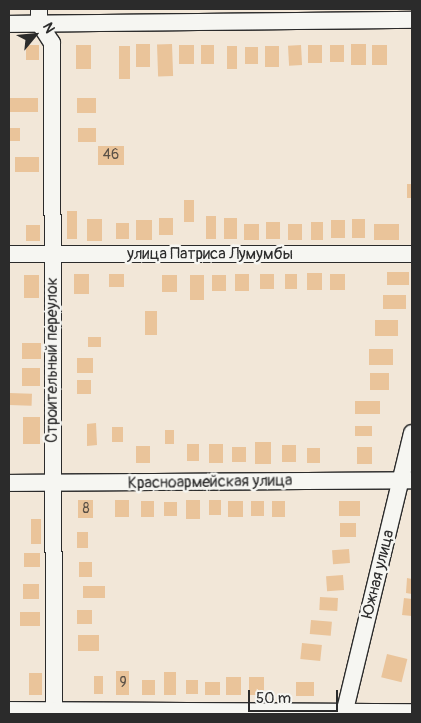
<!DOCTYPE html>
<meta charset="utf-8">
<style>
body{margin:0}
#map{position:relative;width:421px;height:723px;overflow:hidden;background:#f2e7d8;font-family:Pangolin,sans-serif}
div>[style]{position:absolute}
.building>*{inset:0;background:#eac49a;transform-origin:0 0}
.roads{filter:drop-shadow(1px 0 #2b2b2b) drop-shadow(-1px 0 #2b2b2b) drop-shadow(0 1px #2b2b2b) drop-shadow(0 -1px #2b2b2b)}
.minor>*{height:16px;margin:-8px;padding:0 8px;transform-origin:8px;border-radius:8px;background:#f6f6f2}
span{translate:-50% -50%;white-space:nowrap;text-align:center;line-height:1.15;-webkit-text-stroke:5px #f6f6f2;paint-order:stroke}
.number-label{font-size:14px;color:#5b5147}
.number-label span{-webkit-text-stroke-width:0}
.street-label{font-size:16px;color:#2b2b2b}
.frame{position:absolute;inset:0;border:10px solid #2b2b2b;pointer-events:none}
.north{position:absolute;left:10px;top:10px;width:50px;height:50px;-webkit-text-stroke:4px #f6f6f2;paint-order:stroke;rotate:62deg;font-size:14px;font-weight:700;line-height:20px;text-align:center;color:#2b2b2b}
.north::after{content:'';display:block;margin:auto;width:18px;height:22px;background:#2b2b2b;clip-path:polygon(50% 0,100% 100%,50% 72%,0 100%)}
.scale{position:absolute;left:248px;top:690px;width:90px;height:22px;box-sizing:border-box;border:2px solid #2b2b2b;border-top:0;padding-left:6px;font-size:15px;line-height:18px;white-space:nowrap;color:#2b2b2b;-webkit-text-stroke:4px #f6f6f2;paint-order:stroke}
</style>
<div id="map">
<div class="building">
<div style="left:150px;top:44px;width:23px;height:14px;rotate:90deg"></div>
<div style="left:172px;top:44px;width:32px;height:15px;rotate:88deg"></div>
<div style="left:351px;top:44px;width:15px;height:21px"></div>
<div style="left:26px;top:45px;width:13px;height:15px"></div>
<div style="left:76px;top:45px;width:15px;height:24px"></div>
<div style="left:179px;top:45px;width:15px;height:19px"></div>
<div style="left:201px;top:45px;width:13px;height:19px"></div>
<div style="left:301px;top:45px;width:20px;height:13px;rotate:87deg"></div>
<div style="left:308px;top:45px;width:14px;height:18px"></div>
<div style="left:330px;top:45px;width:14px;height:17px"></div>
<div style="left:372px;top:45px;width:15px;height:20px"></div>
<div style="left:119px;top:46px;width:11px;height:33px"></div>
<div style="left:227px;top:46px;width:10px;height:23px"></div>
<div style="left:265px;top:46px;width:14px;height:21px"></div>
<div style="left:245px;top:47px;width:13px;height:17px"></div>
<div style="left:38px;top:98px;width:14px;height:29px;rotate:90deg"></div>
<div style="left:77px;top:98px;width:19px;height:15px"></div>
<div style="left:9px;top:128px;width:11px;height:13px"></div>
<div style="left:78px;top:128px;width:18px;height:14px"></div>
<div style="left:98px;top:146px;width:26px;height:19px"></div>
<div style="left:15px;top:157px;width:24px;height:15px"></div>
<div style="left:407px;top:184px;width:5px;height:14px"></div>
<div style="left:194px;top:200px;width:22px;height:10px;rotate:90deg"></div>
<div style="left:67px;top:211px;width:10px;height:28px"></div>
<div style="left:206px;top:216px;width:10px;height:23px"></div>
<div style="left:159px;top:218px;width:14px;height:17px"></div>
<div style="left:224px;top:218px;width:13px;height:21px"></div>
<div style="left:87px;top:219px;width:15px;height:22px"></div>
<div style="left:352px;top:219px;width:13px;height:19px"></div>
<div style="left:136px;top:220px;width:16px;height:20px"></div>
<div style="left:345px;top:220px;width:18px;height:14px;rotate:90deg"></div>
<div style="left:266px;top:222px;width:14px;height:17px"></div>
<div style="left:311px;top:222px;width:12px;height:18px"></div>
<div style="left:116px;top:223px;width:13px;height:16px"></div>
<div style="left:244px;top:224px;width:15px;height:16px"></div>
<div style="left:302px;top:224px;width:16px;height:14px;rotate:90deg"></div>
<div style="left:399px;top:224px;width:16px;height:25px;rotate:90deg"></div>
<div style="left:26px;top:225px;width:14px;height:16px"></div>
<div style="left:387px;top:272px;width:22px;height:13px"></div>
<div style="left:307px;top:273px;width:15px;height:17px"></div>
<div style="left:74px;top:274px;width:15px;height:20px"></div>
<div style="left:109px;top:274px;width:15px;height:13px"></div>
<div style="left:235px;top:274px;width:14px;height:17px"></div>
<div style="left:274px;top:274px;width:15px;height:14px;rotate:90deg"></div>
<div style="left:285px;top:274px;width:12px;height:15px"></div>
<div style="left:345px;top:274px;width:16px;height:15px;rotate:90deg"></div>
<div style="left:24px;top:275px;width:15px;height:23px"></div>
<div style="left:177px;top:275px;width:17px;height:15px;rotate:90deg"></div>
<div style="left:190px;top:275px;width:14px;height:25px"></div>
<div style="left:212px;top:275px;width:14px;height:16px"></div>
<div style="left:383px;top:295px;width:23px;height:14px"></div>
<div style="left:145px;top:311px;width:12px;height:24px"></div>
<div style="left:375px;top:320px;width:23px;height:16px"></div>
<div style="left:88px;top:337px;width:13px;height:10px"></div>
<div style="left:22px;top:343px;width:19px;height:16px"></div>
<div style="left:369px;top:349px;width:24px;height:16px"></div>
<div style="left:77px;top:358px;width:16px;height:15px"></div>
<div style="left:22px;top:368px;width:18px;height:18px"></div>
<div style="left:370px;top:373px;width:19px;height:17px"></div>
<div style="left:77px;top:380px;width:14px;height:14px"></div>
<div style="left:9px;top:393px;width:23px;height:12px;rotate:2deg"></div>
<div style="left:355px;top:401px;width:25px;height:13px"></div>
<div style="left:23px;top:417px;width:17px;height:27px"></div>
<div style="clip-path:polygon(96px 423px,97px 445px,87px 446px,87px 424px)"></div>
<div style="left:372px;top:426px;width:10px;height:17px;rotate:90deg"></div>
<div style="left:123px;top:427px;width:15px;height:11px;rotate:90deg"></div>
<div style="left:165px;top:430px;width:9px;height:14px"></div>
<div style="left:255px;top:442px;width:16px;height:22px"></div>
<div style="left:187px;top:444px;width:12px;height:17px"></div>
<div style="left:209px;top:444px;width:14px;height:19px"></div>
<div style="left:296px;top:445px;width:17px;height:14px;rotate:90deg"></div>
<div style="left:136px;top:446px;width:14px;height:17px"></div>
<div style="left:232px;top:447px;width:14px;height:15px"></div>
<div style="left:357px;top:447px;width:15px;height:17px"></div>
<div style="left:307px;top:448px;width:13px;height:15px"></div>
<div style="left:78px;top:500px;width:15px;height:18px"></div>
<div style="left:115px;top:500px;width:14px;height:17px"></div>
<div style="left:186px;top:500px;width:14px;height:19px"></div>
<div style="left:221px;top:500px;width:15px;height:12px;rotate:90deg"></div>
<div style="left:141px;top:501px;width:13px;height:16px"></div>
<div style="left:228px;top:501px;width:15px;height:16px"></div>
<div style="left:264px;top:501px;width:15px;height:13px;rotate:90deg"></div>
<div style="left:285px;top:501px;width:16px;height:13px;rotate:90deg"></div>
<div style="left:339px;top:501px;width:21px;height:15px"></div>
<div style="left:164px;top:502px;width:13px;height:14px"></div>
<div style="left:31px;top:519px;width:10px;height:25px"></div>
<div style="left:340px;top:523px;width:16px;height:14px"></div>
<div style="left:77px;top:532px;width:11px;height:16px"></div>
<div style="left:349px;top:549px;width:14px;height:17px;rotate:86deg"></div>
<div style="left:24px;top:553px;width:16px;height:14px"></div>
<div style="left:79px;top:562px;width:13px;height:15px"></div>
<div style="left:343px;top:575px;width:15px;height:17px;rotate:86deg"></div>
<div style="clip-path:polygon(407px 578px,412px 579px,412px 594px,406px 593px)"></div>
<div style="left:23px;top:584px;width:16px;height:15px"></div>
<div style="left:83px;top:586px;width:22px;height:12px"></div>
<div style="left:320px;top:597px;width:18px;height:13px;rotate:3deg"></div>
<div style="clip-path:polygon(404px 598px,412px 599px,412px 616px,402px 615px)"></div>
<div style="left:77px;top:610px;width:15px;height:14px"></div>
<div style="left:40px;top:612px;width:14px;height:20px;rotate:90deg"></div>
<div style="left:311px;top:620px;width:21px;height:14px;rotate:5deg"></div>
<div style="left:78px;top:635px;width:21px;height:16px"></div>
<div style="left:302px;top:643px;width:20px;height:16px;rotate:6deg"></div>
<div style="left:387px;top:654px;width:21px;height:24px;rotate:14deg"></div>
<div style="left:116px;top:671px;width:13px;height:24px"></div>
<div style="left:164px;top:672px;width:12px;height:23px"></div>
<div style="left:29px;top:673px;width:13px;height:22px"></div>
<div style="left:94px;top:676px;width:9px;height:18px"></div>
<div style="left:226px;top:677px;width:15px;height:18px"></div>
<div style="left:249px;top:677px;width:15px;height:18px"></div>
<div style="left:142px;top:680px;width:13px;height:15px"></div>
<div style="left:186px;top:680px;width:12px;height:14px"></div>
<div style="left:205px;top:682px;width:15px;height:13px"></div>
<div style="left:296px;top:682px;width:18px;height:14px"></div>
</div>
<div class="roads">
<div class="minor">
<div style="left:39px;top:9px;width:14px;rotate:90deg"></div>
<div style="left:39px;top:23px;width:24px;rotate:57deg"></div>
<div style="left:52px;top:43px;width:671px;rotate:89.83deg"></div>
<div style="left:9px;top:24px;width:403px;rotate:-0.6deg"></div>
<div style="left:9px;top:254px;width:403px"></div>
<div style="left:9px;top:483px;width:403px;rotate:-0.4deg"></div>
<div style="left:9px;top:710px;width:403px;rotate:0.3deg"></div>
<div style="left:344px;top:714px;width:289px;rotate:-76.4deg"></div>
</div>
</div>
<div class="number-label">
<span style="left:111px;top:155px">46</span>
<span style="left:86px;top:509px">8</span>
<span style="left:123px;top:683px">9</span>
</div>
<div class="street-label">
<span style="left:210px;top:254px">улица Патриса Лумумбы</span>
<span style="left:52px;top:360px;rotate:-90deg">Строительный переулок</span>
<span style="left:210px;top:482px;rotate:-1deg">Красноармейская улица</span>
<span style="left:378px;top:574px;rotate:-76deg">Южная улица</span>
</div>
<div class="frame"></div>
<div class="north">N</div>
<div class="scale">50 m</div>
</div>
